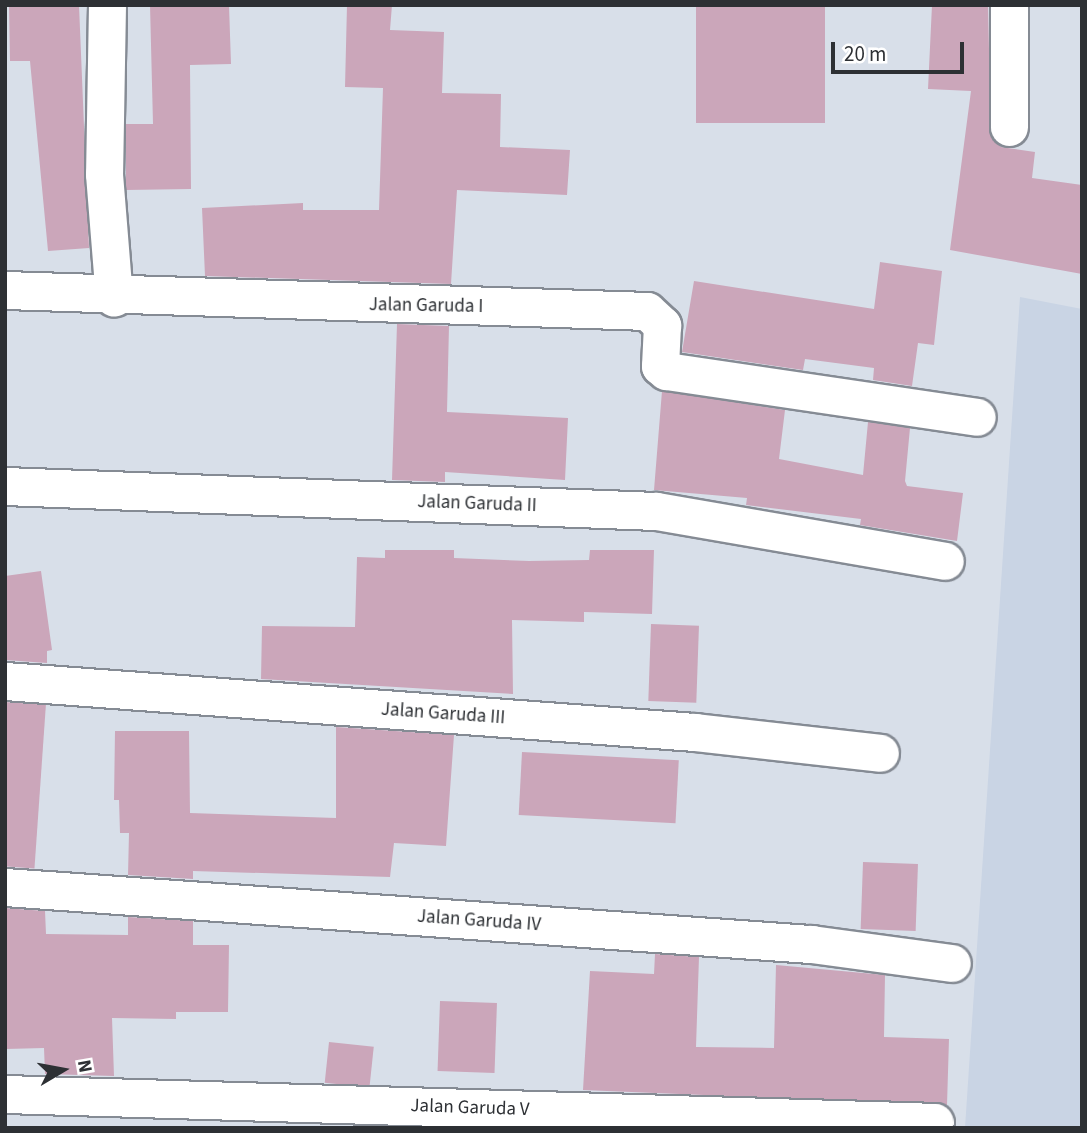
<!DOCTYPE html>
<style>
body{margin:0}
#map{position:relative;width:1087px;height:1133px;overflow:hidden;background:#d8dfe9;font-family:"Source Sans 3",sans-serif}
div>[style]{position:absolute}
.built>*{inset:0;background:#c9d4e4}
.building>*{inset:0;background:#cba6ba;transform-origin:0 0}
.roads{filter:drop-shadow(2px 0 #858b94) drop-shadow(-2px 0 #858b94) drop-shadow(0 2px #858b94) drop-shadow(0 -2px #858b94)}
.minor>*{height:37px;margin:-18.5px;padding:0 18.5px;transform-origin:18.5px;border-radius:18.5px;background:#fff}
span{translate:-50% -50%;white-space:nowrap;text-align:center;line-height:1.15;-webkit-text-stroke:7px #fff;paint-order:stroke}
.street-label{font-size:19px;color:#2d3034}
.frame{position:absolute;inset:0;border:7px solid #2d3034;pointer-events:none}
.north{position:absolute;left:28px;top:1035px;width:70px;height:70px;-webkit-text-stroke:5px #fff;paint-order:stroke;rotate:80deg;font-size:19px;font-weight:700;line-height:28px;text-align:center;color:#2d3034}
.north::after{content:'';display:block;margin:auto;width:24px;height:32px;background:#2d3034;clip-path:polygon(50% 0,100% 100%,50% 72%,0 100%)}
.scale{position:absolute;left:831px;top:42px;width:133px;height:32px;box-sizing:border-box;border:4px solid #2d3034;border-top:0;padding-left:9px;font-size:21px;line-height:24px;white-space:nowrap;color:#2d3034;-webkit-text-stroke:5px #fff;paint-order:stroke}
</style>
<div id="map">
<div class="built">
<div style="clip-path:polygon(1020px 297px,1082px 309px,1082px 1128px,965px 1128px)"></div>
</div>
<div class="building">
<div style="clip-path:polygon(9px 5px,79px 5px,89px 248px,48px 251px,30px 61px,10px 61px)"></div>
<div style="clip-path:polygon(150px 5px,229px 5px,231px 64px,190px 65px,191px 189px,126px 190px,126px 124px,153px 124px)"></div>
<div style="clip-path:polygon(347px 5px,392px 5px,390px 30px,444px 32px,442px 93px,501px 94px,500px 147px,570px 150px,567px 195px,457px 190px,451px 284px,205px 276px,202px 208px,303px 203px,303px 210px,379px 210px,383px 88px,345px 87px)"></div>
<div style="left:696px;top:5px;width:129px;height:118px"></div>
<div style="clip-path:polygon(932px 5px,988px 5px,991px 137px,1001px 147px,1035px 152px,1032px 178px,1082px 185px,1082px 274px,950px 250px,971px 91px,928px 89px)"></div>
<div style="clip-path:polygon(880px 262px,942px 271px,934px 345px,918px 343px,912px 386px,873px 380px,874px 368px,805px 359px,803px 370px,682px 352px,694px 281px,874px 309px)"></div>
<div style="clip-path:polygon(397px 324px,449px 326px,447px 412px,568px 418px,565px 480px,445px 472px,445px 482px,392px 480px)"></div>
<div style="clip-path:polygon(662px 391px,785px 410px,779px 459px,863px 475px,868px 422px,910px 428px,905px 481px,907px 486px,963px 493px,957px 541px,860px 525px,861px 519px,746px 505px,747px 498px,654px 490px)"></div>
<div style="clip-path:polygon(385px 550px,454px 550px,454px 558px,529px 561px,589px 560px,590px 550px,654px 550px,652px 614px,584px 612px,584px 622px,512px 620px,513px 694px,261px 679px,262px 626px,355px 627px,357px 557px,385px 558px)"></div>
<div style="clip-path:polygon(41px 571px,52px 650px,47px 651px,47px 663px,5px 660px,5px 576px)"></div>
<div style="left:651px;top:624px;width:48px;height:77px;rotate:2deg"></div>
<div style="left:5px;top:702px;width:41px;height:164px;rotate:4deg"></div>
<div style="clip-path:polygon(336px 727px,454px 735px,446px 846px,394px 843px,390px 877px,193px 871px,193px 879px,128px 875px,129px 833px,120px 833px,119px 800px,114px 800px,115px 731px,189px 731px,190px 813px,336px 818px)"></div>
<div style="left:522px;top:752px;width:157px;height:63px;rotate:3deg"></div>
<div style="left:863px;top:862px;width:55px;height:67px;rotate:2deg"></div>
<div style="clip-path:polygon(5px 908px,45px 911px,46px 934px,128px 935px,128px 917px,193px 921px,193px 945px,229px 945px,228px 1012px,176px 1012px,176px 1019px,112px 1018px,114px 1076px,45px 1074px,44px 1048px,6px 1049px)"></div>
<div style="clip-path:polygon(655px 954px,699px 957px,696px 1047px,774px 1048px,776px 965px,885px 975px,884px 1037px,949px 1039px,947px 1105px,583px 1090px,590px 971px,654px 974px)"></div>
<div style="left:440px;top:1001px;width:57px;height:70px;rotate:2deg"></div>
<div style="left:329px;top:1042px;width:45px;height:41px;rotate:6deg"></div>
</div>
<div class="roads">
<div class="minor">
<div style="left:107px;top:5px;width:169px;rotate:91deg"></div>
<div style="left:104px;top:174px;width:124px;rotate:85.4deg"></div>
<div style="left:1009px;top:127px;width:122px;rotate:-90deg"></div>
<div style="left:5px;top:290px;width:642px;rotate:1.87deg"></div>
<div style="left:647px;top:311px;width:21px;rotate:43deg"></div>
<div style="left:662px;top:325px;width:41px;rotate:92.8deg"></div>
<div style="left:660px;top:366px;width:8px;rotate:40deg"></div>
<div style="left:666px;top:371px;width:314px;rotate:8.4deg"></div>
<div style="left:5px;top:486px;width:651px;rotate:2.2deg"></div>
<div style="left:656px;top:511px;width:293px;rotate:9.8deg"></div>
<div style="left:5px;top:681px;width:691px;rotate:4.23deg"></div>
<div style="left:694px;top:732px;width:187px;rotate:6.4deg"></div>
<div style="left:5px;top:887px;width:808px;rotate:4.05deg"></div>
<div style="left:811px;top:944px;width:142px;rotate:7.7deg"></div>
<div style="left:5px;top:1094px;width:930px;rotate:1.72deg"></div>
</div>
</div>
<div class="street-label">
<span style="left:426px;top:306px;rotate:1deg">Jalan Garuda I</span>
<span style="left:477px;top:504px;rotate:2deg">Jalan Garuda II</span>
<span style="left:443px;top:714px;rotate:4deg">Jalan Garuda III</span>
<span style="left:479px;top:921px;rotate:4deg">Jalan Garuda IV</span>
<span style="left:470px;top:1108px;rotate:2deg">Jalan Garuda V</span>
</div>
<div class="frame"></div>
<div class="north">N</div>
<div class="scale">20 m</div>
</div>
